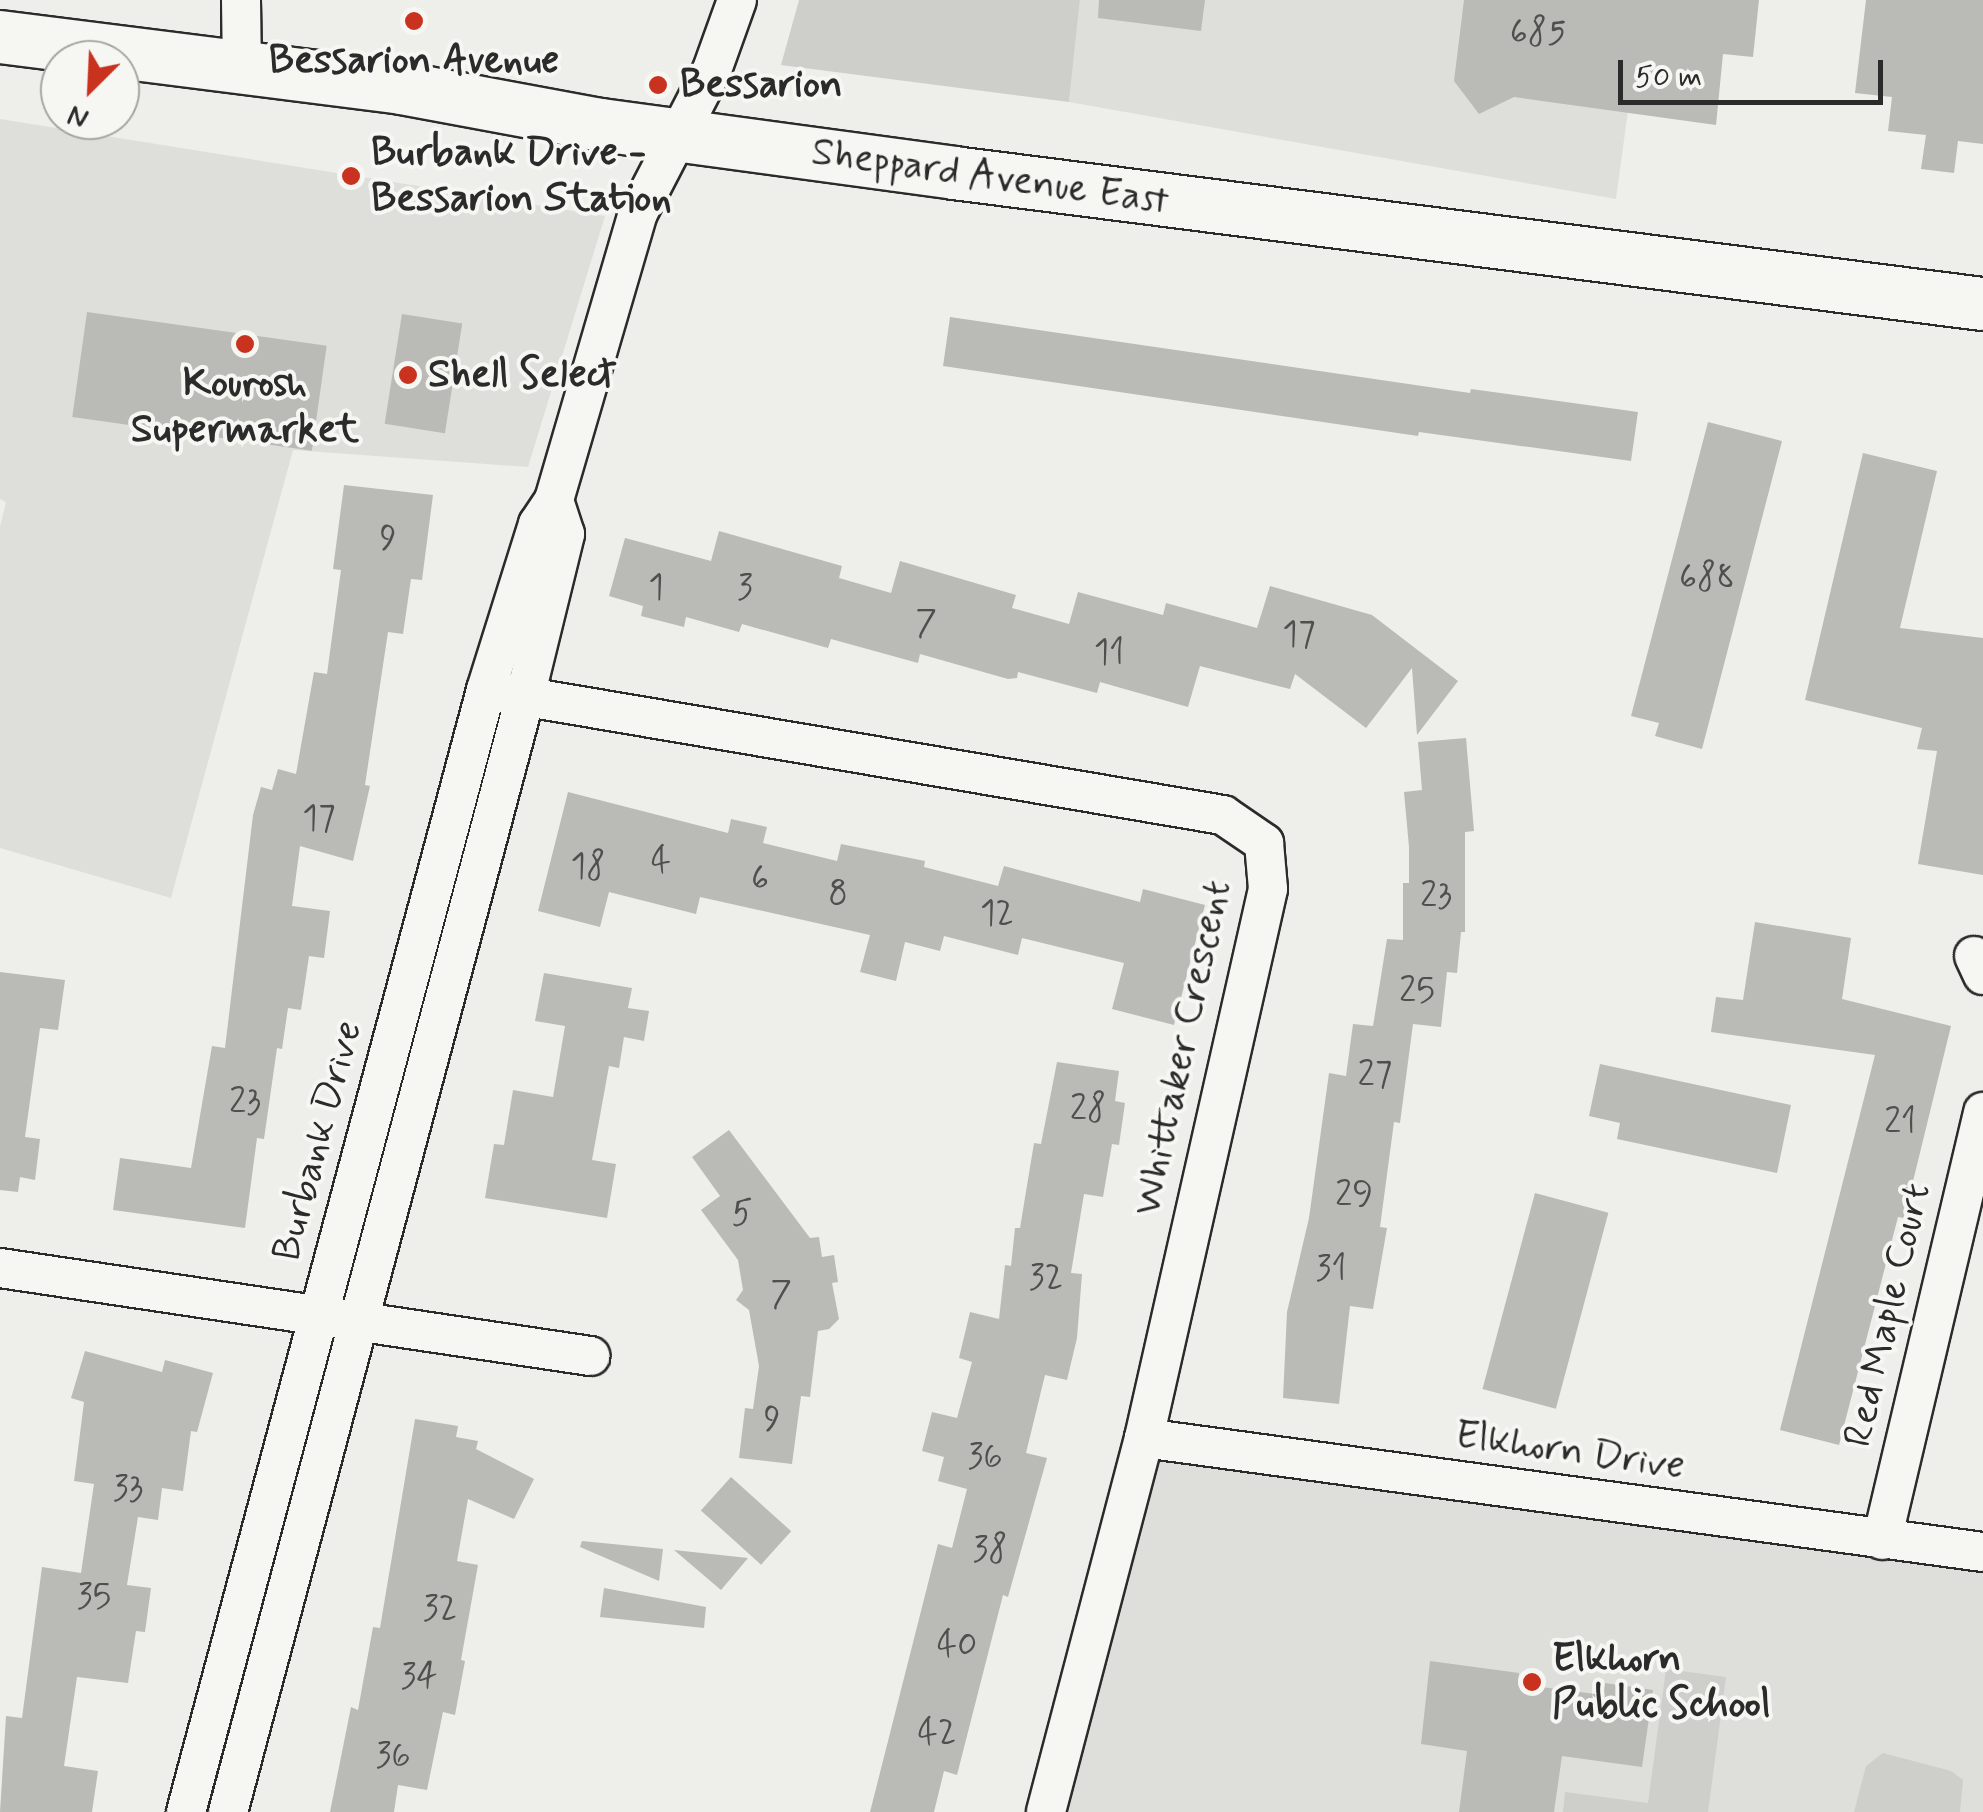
<!DOCTYPE html>
<style>
body{margin:0}
#map{position:relative;width:1983px;height:1812px;overflow:hidden;background:#eeeeea;font-family:Mynerve,sans-serif}
div>[style]{position:absolute}
.built>*{inset:0;background:#dededb}
.green>*{inset:0;background:#cececa}
.building>*{inset:0;background:#babab7;transform-origin:0 0}
.roads{filter:drop-shadow(2px 0 #2b2b2b) drop-shadow(-2px 0 #2b2b2b) drop-shadow(0 2px #2b2b2b) drop-shadow(0 -2px #2b2b2b)}
.minor>*{height:38px;margin:-19px;padding:0 19px;transform-origin:19px;border-radius:19px;background:#f6f6f2}
.secondary>*{height:52px;margin:-26px;padding:0 26px;transform-origin:26px;border-radius:26px;background:#f6f6f2}
.dots>*{width:28px;height:28px;translate:-50% -50%;box-sizing:border-box;border:5px solid #f6f6f2;border-radius:50%}
span{translate:-50% -50%;white-space:nowrap;text-align:center;line-height:1.15;-webkit-text-stroke:8px #f6f6f2;paint-order:stroke}
.number-label{font-size:35px;color:#4f4f4e}
.number-label span{-webkit-text-stroke-width:0}
.poi-label{font-size:40px;color:#2b2b2b;font-weight:700}
.left{translate:0 -50%;text-align:left}
.street-label{font-size:40px;color:#2b2b2b}
.north{position:absolute;left:40px;top:40px;width:100px;height:100px;box-sizing:border-box;background:#f6f6f2;border:2px solid #a5a5a2;border-radius:50%;rotate:204deg;font-size:28px;font-weight:700;line-height:40px;text-align:center;color:#2b2b2b}
.north::after{content:'';display:block;margin:auto;width:35px;height:45px;background:#c8321e;clip-path:polygon(50% 0,100% 100%,50% 72%,0 100%)}
.scale{position:absolute;left:1618px;top:60px;width:265px;height:45px;box-sizing:border-box;border:5px solid #2b2b2b;border-top:0;padding-left:12px;font-size:30px;line-height:35px;white-space:nowrap;color:#2b2b2b;-webkit-text-stroke:8px #f6f6f2;paint-order:stroke}
</style>
<div id="map">
<div class="built">
<div style="clip-path:polygon(1080px 0,1643px 0,1616px 199px,1069px 102px)"></div>
<div style="clip-path:polygon(0 119px,605px 216px,528px 467px,293px 450px,171px 898px,0 848px,0 527px,6px 502px,0 499px)"></div>
<div style="clip-path:polygon(1144px 1438px,1983px 1552px,1983px 1812px,1046px 1812px)"></div>
</div>
<div class="green">
<div style="clip-path:polygon(799px 0,1080px 0,1069px 102px,781px 65px)"></div>
<div style="clip-path:polygon(1666px 1669px,1726px 1677px,1708px 1812px,1563px 1812px,1565px 1792px,1648px 1803px)"></div>
<div style="clip-path:polygon(1883px 1753px,1951px 1771px,1963px 1780px,1960px 1812px,1854px 1812px,1866px 1766px)"></div>
</div>
<div class="building">
<div style="clip-path:polygon(1099px 0,1205px 0,1201px 31px,1098px 18px)"></div>
<div style="clip-path:polygon(1464px 0,1759px 0,1753px 57px,1723px 54px,1716px 125px,1514px 97px,1479px 114px,1454px 81px)"></div>
<div style="clip-path:polygon(1866px 0,1983px 0,1983px 144px,1958px 141px,1954px 173px,1921px 169px,1926px 135px,1888px 131px,1892px 97px,1855px 93px)"></div>
<div style="left:87px;top:312px;width:242px;height:106px;rotate:8deg"></div>
<div style="left:402px;top:314px;width:61px;height:111px;rotate:9deg"></div>
<div style="clip-path:polygon(950px 317px,1470px 393px,1471px 389px,1638px 412px,1631px 461px,1419px 432px,1418px 436px,943px 366px)"></div>
<div style="clip-path:polygon(1708px 422px,1782px 441px,1702px 749px,1655px 736px,1659px 723px,1631px 716px)"></div>
<div style="clip-path:polygon(1863px 453px,1937px 471px,1900px 628px,1983px 638px,1983px 875px,1918px 864px,1937px 751px,1917px 749px,1922px 728px,1805px 700px)"></div>
<div style="clip-path:polygon(344px 485px,433px 495px,422px 580px,411px 579px,403px 634px,388px 632px,365px 785px,370px 786px,353px 861px,300px 846px,292px 906px,330px 911px,324px 958px,309px 956px,301px 1010px,288px 1008px,282px 1049px,277px 1048px,264px 1139px,257px 1138px,245px 1228px,113px 1210px,120px 1158px,191px 1168px,212px 1046px,225px 1048px,253px 815px,261px 787px,272px 790px,278px 769px,296px 774px,314px 672px,327px 674px,341px 570px,333px 569px)"></div>
<div style="clip-path:polygon(719px 531px,842px 566px,839px 578px,891px 593px,900px 561px,1016px 595px,1012px 608px,1069px 624px,1078px 592px,1163px 615px,1166px 603px,1257px 628px,1270px 586px,1372px 615px,1458px 681px,1417px 735px,1412px 668px,1366px 728px,1295px 674px,1290px 689px,1200px 666px,1188px 707px,1100px 682px,1097px 693px,1018px 672px,1017px 678px,1008px 679px,920px 654px,918px 663px,831px 639px,828px 648px,742px 624px,739px 632px,686px 617px,684px 627px,641px 616px,643px 606px,609px 596px,625px 538px,711px 561px)"></div>
<div style="clip-path:polygon(1466px 738px,1474px 831px,1465px 832px,1465px 932px,1461px 932px,1457px 973px,1447px 972px,1441px 1027px,1413px 1024px,1400px 1123px,1394px 1122px,1380px 1227px,1387px 1228px,1373px 1309px,1350px 1306px,1339px 1404px,1283px 1398px,1287px 1312px,1309px 1218px,1329px 1073px,1346px 1076px,1353px 1024px,1373px 1026px,1387px 939px,1403px 940px,1403px 883px,1409px 883px,1409px 847px,1404px 792px,1422px 790px,1418px 742px)"></div>
<div style="clip-path:polygon(568px 792px,728px 833px,731px 819px,767px 827px,763px 843px,837px 861px,841px 844px,925px 861px,924px 867px,998px 886px,1004px 866px,1140px 902px,1143px 889px,1205px 905px,1174px 1025px,1112px 1009px,1124px 963px,1022px 938px,1018px 955px,944px 936px,940px 951px,905px 942px,896px 981px,860px 972px,870px 935px,700px 897px,696px 914px,609px 892px,600px 927px,538px 911px)"></div>
<div style="clip-path:polygon(1755px 922px,1851px 938px,1842px 999px,1951px 1026px,1904px 1218px,1898px 1217px,1839px 1445px,1780px 1430px,1875px 1055px,1711px 1032px,1716px 997px,1743px 1000px)"></div>
<div style="clip-path:polygon(0 972px,65px 980px,58px 1030px,40px 1028px,25px 1137px,40px 1139px,35px 1180px,20px 1177px,18px 1192px,0 1190px)"></div>
<div style="clip-path:polygon(544px 973px,632px 988px,628px 1008px,649px 1011px,644px 1041px,624px 1037px,619px 1068px,609px 1066px,592px 1160px,616px 1164px,607px 1218px,485px 1198px,494px 1144px,504px 1145px,513px 1090px,553px 1097px,565px 1026px,535px 1021px)"></div>
<div style="clip-path:polygon(1057px 1062px,1119px 1071px,1115px 1101px,1125px 1103px,1119px 1145px,1112px 1144px,1103px 1197px,1084px 1194px,1071px 1273px,1082px 1274px,1077px 1338px,1067px 1380px,1045px 1375px,1026px 1453px,1047px 1458px,1008px 1597px,1003px 1595px,957px 1775px,944px 1771px,934px 1812px,870px 1812px,938px 1544px,952px 1548px,967px 1489px,938px 1481px,944px 1457px,922px 1451px,932px 1412px,957px 1418px,972px 1362px,959px 1358px,970px 1312px,999px 1319px,1005px 1265px,1011px 1266px,1015px 1228px,1020px 1228px,1034px 1143px,1041px 1144px)"></div>
<div style="clip-path:polygon(1600px 1064px,1791px 1105px,1777px 1173px,1617px 1139px,1620px 1123px,1589px 1116px)"></div>
<div style="clip-path:polygon(729px 1130px,810px 1238px,819px 1237px,822px 1257px,834px 1255px,838px 1282px,832px 1283px,839px 1319px,829px 1329px,818px 1331px,810px 1397px,801px 1396px,792px 1464px,739px 1458px,745px 1408px,753px 1409px,759px 1366px,749px 1310px,736px 1300px,743px 1290px,738px 1260px,701px 1210px,720px 1196px,692px 1157px)"></div>
<div style="left:1535px;top:1193px;width:76px;height:203px;rotate:15deg"></div>
<div style="clip-path:polygon(85px 1351px,162px 1372px,165px 1360px,213px 1373px,197px 1432px,191px 1431px,183px 1491px,162px 1488px,158px 1520px,138px 1517px,127px 1585px,151px 1588px,145px 1632px,136px 1631px,128px 1683px,77px 1677px,64px 1766px,98px 1771px,92px 1812px,0 1812px,6px 1716px,22px 1718px,42px 1567px,81px 1573px,94px 1484px,74px 1481px,84px 1402px,71px 1398px)"></div>
<div style="clip-path:polygon(415px 1419px,458px 1426px,456px 1437px,478px 1441px,476px 1449px,534px 1479px,514px 1519px,468px 1499px,457px 1561px,478px 1565px,461px 1660px,465px 1661px,455px 1715px,443px 1712px,427px 1790px,398px 1785px,394px 1812px,330px 1812px,351px 1707px,358px 1710px,373px 1627px,380px 1628px)"></div>
<div style="left:731px;top:1477px;width:81px;height:45px;rotate:42deg"></div>
<div style="clip-path:polygon(582px 1541px,663px 1549px,659px 1581px,580px 1547px)"></div>
<div style="clip-path:polygon(674px 1550px,748px 1558px,721px 1590px)"></div>
<div style="clip-path:polygon(604px 1588px,706px 1607px,704px 1628px,600px 1617px)"></div>
<div style="clip-path:polygon(1430px 1661px,1519px 1673px,1518px 1684px,1603px 1695px,1605px 1683px,1653px 1690px,1642px 1767px,1562px 1756px,1554px 1812px,1459px 1812px,1467px 1751px,1421px 1744px)"></div>
</div>
<div class="roads">
<div class="minor">
<div style="left:241px;top:0;width:68px;rotate:89.2deg"></div>
<div style="left:486px;top:690px;width:748px;rotate:9.63deg"></div>
<div style="left:1223px;top:815px;width:50px;rotate:34.3deg"></div>
<div style="left:1264px;top:843px;width:46px;rotate:85deg"></div>
<div style="left:1268px;top:889px;width:563px;rotate:102.73deg"></div>
<div style="left:1144px;top:1438px;width:387px;rotate:104.7deg"></div>
<div style="left:1974px;top:956px;width:21px;rotate:65deg"></div>
<div style="left:0;top:1268px;width:597px;rotate:8.48deg"></div>
<div style="left:1144px;top:1438px;width:847px;rotate:7.74deg"></div>
<div style="left:1882px;top:1540px;width:440px;rotate:-76.7deg"></div>
<div style="left:186px;top:1812px;width:1161px;rotate:-75.03deg"></div>
<div style="left:486px;top:690px;width:174px;rotate:-72.6deg"></div>
<div style="left:538px;top:524px;width:29px;rotate:-56deg"></div>
<div style="left:554px;top:500px;width:299px;rotate:-73.7deg"></div>
<div style="left:638px;top:213px;width:161px;rotate:-62.6deg"></div>
<div style="left:712px;top:70px;width:74px;rotate:-70.3deg"></div>
<div style="left:228px;top:1812px;width:1154px;rotate:-75.08deg"></div>
<div style="left:525px;top:697px;width:168px;rotate:-76.2deg"></div>
<div style="left:565px;top:534px;width:36px;rotate:-108deg"></div>
</div>
<div class="secondary">
<div style="left:0;top:37px;width:404px;rotate:7.2deg"></div>
<div style="left:401px;top:88px;width:203px;rotate:10.5deg"></div>
<div style="left:601px;top:125px;width:356px;rotate:7.7deg"></div>
<div style="left:954px;top:173px;width:1037px;rotate:7.26deg"></div>
</div>
</div>
<div class="dots">
<div style="left:414px;top:21px;background:#c8321e"></div>
<div style="left:658px;top:85px;background:#c8321e"></div>
<div style="left:351px;top:176px;background:#c8321e"></div>
<div style="left:245px;top:344px;background:#c8321e"></div>
<div style="left:408px;top:375px;background:#c8321e"></div>
<div style="left:1532px;top:1682px;background:#c8321e"></div>
</div>
<div class="number-label">
<span style="left:1538px;top:33px">685</span>
<span style="left:388px;top:539px">9</span>
<span style="left:1707px;top:578px">688</span>
<span style="left:656px;top:588px">1</span>
<span style="left:745px;top:588px">3</span>
<span style="left:926px;top:624px">7</span>
<span style="left:1299px;top:635px">17</span>
<span style="left:1109px;top:653px">11</span>
<span style="left:319px;top:819px">17</span>
<span style="left:661px;top:861px">4</span>
<span style="left:588px;top:867px">18</span>
<span style="left:760px;top:879px">6</span>
<span style="left:838px;top:894px">8</span>
<span style="left:1436px;top:896px">23</span>
<span style="left:997px;top:914px">12</span>
<span style="left:1417px;top:991px">25</span>
<span style="left:1375px;top:1075px">27</span>
<span style="left:245px;top:1102px">23</span>
<span style="left:1088px;top:1109px">28</span>
<span style="left:1900px;top:1122px">21</span>
<span style="left:1354px;top:1195px">29</span>
<span style="left:742px;top:1214px">5</span>
<span style="left:1331px;top:1269px">31</span>
<span style="left:1046px;top:1278px">32</span>
<span style="left:781px;top:1295px">7</span>
<span style="left:772px;top:1420px">9</span>
<span style="left:985px;top:1457px">36</span>
<span style="left:128px;top:1489px">33</span>
<span style="left:990px;top:1550px">38</span>
<span style="left:94px;top:1597px">35</span>
<span style="left:440px;top:1609px">32</span>
<span style="left:957px;top:1645px">40</span>
<span style="left:419px;top:1677px">34</span>
<span style="left:937px;top:1733px">42</span>
<span style="left:393px;top:1756px">36</span>
</div>
<div class="poi-label">
<span style="left:414px;top:61px">Bessarion Avenue</span>
<span class="left" style="left:680px;top:85px">Bessarion</span>
<span class="left" style="left:371px;top:176px">Burbank Drive -<br>Bessarion Station</span>
<span class="left" style="left:428px;top:375px">Shell Select</span>
<span style="left:245px;top:407px">Kourosh<br>Supermarket</span>
<span class="left" style="left:1552px;top:1682px">Elkhorn<br>Public School</span>
</div>
<div class="street-label">
<span style="left:990px;top:177px;rotate:8deg">Sheppard Avenue East</span>
<span style="left:1183px;top:1048px;rotate:-78deg">Whittaker Crescent</span>
<span style="left:318px;top:1141px;rotate:-75deg">Burbank Drive</span>
<span style="left:1888px;top:1315px;rotate:-77deg">Red Maple Court</span>
<span style="left:1570px;top:1451px;rotate:8deg">Elkhorn Drive</span>
</div>
<div class="north">N</div>
<div class="scale">50 m</div>
</div>
